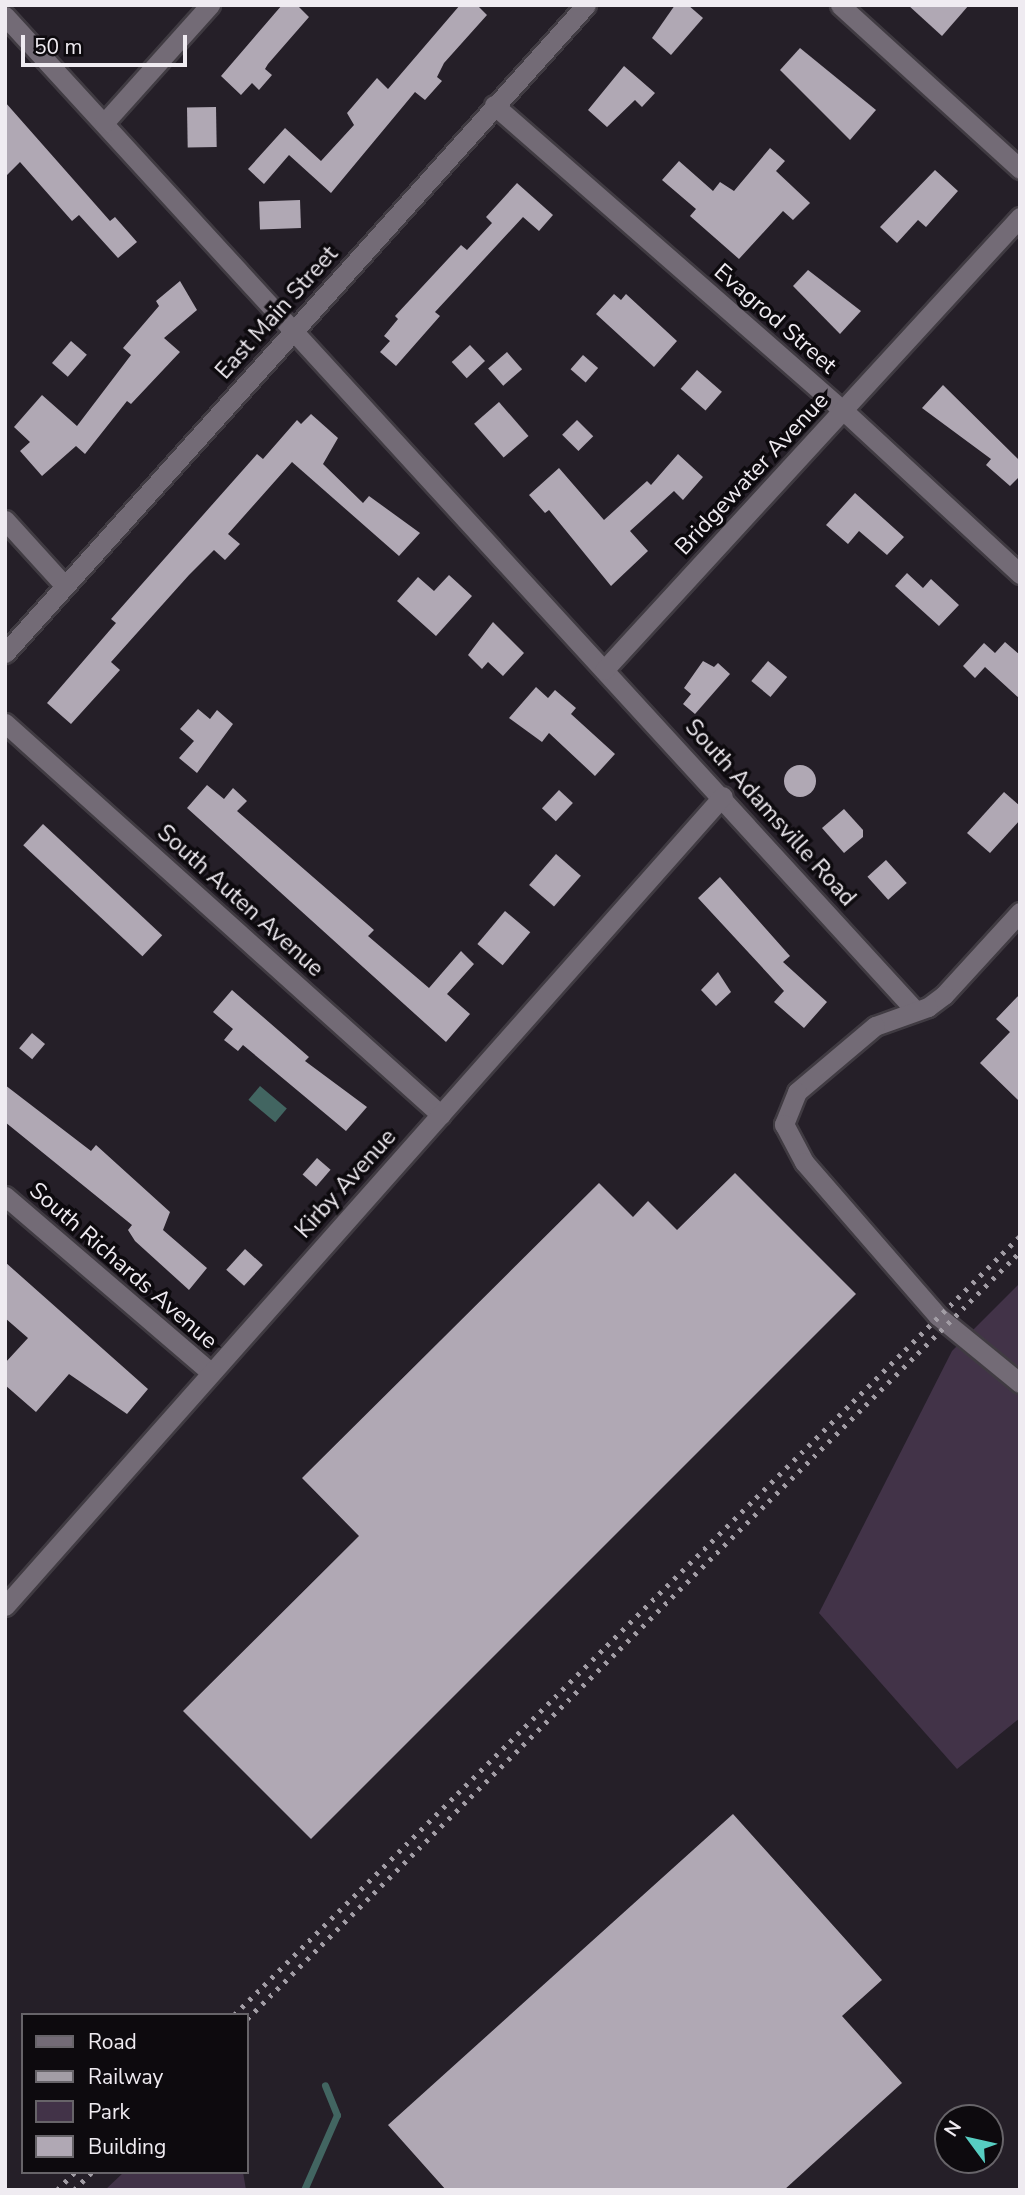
<!DOCTYPE html>
<style>
body{margin:0}
#map{position:relative;width:1025px;height:2195px;overflow:hidden;background:#251f28;font-family:"Nunito Sans",sans-serif}
div>[style]{position:absolute}
.green>*{inset:0;background:#423348}
.water>*{inset:0;background:#426561;transform-origin:0 0}
.stream>*{height:7px;margin:-3.5px;padding:0 3.5px;transform-origin:3.5px;border-radius:3.5px;background:#426561}
.building>*{inset:0;background:#b0a8b4;transform-origin:0 0}
.round{border-radius:50%}
.roads{filter:drop-shadow(2px 0 #403b42) drop-shadow(-2px 0 #403b42) drop-shadow(0 2px #403b42) drop-shadow(0 -2px #403b42)}
.minor>*{height:19px;margin:-9.5px;padding:0 9.5px;transform-origin:9.5px;border-radius:9.5px;background:#736b76}
.tertiary>*{height:19px;margin:-9.5px;padding:0 9.5px;transform-origin:9.5px;border-radius:9.5px;background:#736b76}
.rail>*{height:5px;margin-top:-2.5px;transform-origin:0;background:repeating-linear-gradient(90deg,#a29da5 0 3.5px,transparent 0 10.5px)}
span{translate:-50% -50%;white-space:nowrap;text-align:center;line-height:1.15;-webkit-text-stroke:7px #0d0a0e;paint-order:stroke}
.street-label{font-size:23px;color:#efebf1}
.frame{position:absolute;inset:0;border:7px solid #efebf1;pointer-events:none}
.legend{position:absolute;left:21px;top:2013px;width:228px;height:161px;box-sizing:border-box;background:#0d0a0e;border:2px solid #676469;margin:0;padding:9px 12px;list-style:none;font-size:21px;color:#efebf1}
.legend li{display:flex;align-items:center;gap:14px;height:35px}
.legend b{width:35px;border:2px solid #676469}
.north{position:absolute;left:934px;top:2104px;width:70px;height:70px;box-sizing:border-box;background:#0d0a0e;border:2px solid #676469;border-radius:50%;rotate:303deg;font-size:19px;font-weight:700;line-height:28px;text-align:center;color:#efebf1}
.north::after{content:'';display:block;margin:auto;width:24px;height:32px;background:#57cec2;clip-path:polygon(50% 0,100% 100%,50% 72%,0 100%)}
.scale{position:absolute;left:21px;top:35px;width:166px;height:32px;box-sizing:border-box;border:4px solid #efebf1;border-top:0;padding-left:9px;font-size:21px;line-height:24px;white-space:nowrap;color:#efebf1;-webkit-text-stroke:5px #0d0a0e;paint-order:stroke}
</style>
<div id="map">
<div class="green">
<div style="clip-path:polygon(1020px 1283px,1020px 1718px,957px 1769px,819px 1613px,952px 1351px)"></div>
<div style="clip-path:polygon(124px 2172px,243px 2172px,246px 2190px,105px 2190px)"></div>
</div>
<div class="water">
<div style="left:260px;top:1086px;width:35px;height:18px;rotate:40deg"></div>
</div>
<div class="stream">
<div style="left:304px;top:2190px;width:82px;rotate:-66.3deg"></div>
<div style="left:337px;top:2115px;width:32px;rotate:-112deg"></div>
</div>
<div class="building">
<div style="clip-path:polygon(282px 5px,297px 5px,309px 17px,268px 64px,265px 69px,272px 75px,259px 90px,252px 83px,241px 95px,221px 76px)"></div>
<div style="clip-path:polygon(460px 5px,477px 5px,487px 15px,444px 63px,437px 77px,442px 81px,425px 100px,415px 92px,331px 193px,289px 155px,264px 184px,248px 169px,285px 128px,321px 161px,354px 125px,347px 113px,377px 78px,388px 89px)"></div>
<div style="clip-path:polygon(675px 5px,688px 5px,703px 18px,671px 55px,652px 38px)"></div>
<div style="clip-path:polygon(908px 5px,969px 5px,942px 36px)"></div>
<div style="clip-path:polygon(800px 48px,876px 110px,850px 140px,780px 70px)"></div>
<div style="clip-path:polygon(624px 66px,655px 93px,642px 107px,635px 100px,607px 127px,588px 110px)"></div>
<div style="clip-path:polygon(5px 102px,110px 221px,115px 217px,137px 242px,118px 258px,79px 215px,72px 221px,20px 162px,5px 177px)"></div>
<div style="left:216px;top:107px;width:40px;height:29px;rotate:89deg"></div>
<div style="clip-path:polygon(770px 148px,785px 161px,776px 171px,810px 203px,793px 220px,783px 211px,739px 259px,690px 216px,696px 209px,662px 180px,679px 161px,713px 191px,720px 182px,734px 191px)"></div>
<div style="clip-path:polygon(935px 170px,958px 191px,926px 227px,918px 220px,897px 243px,880px 227px)"></div>
<div style="clip-path:polygon(517px 183px,553px 215px,539px 231px,523px 217px,435px 312px,440px 316px,396px 366px,380px 352px,390px 341px,384px 336px,398px 319px,395px 316px,461px 245px,467px 250px,492px 223px,486px 217px)"></div>
<div style="left:300px;top:200px;width:28px;height:41px;rotate:88deg"></div>
<div style="clip-path:polygon(808px 270px,861px 311px,840px 334px,793px 286px)"></div>
<div style="clip-path:polygon(180px 281px,197px 310px,164px 338px,180px 352px,131px 404px,127px 401px,85px 454px,76px 446px,42px 476px,20px 451px,30px 442px,14px 427px,42px 395px,77px 426px,131px 355px,123px 348px,159px 306px,156px 301px)"></div>
<div style="clip-path:polygon(614px 294px,621px 300px,626px 294px,677px 341px,654px 367px,596px 314px)"></div>
<div style="left:71px;top:341px;width:21px;height:29px;rotate:41deg"></div>
<div style="left:470px;top:345px;width:22px;height:25px;rotate:47deg"></div>
<div style="left:507px;top:352px;width:23px;height:25px;rotate:49deg"></div>
<div style="left:583px;top:355px;width:20px;height:19px;rotate:41deg"></div>
<div style="left:697px;top:370px;width:33px;height:25px;rotate:41deg"></div>
<div style="clip-path:polygon(943px 385px,1020px 461px,1020px 476px,1010px 486px,986px 465px,991px 459px,922px 408px)"></div>
<div style="left:499px;top:402px;width:45px;height:33px;rotate:49deg"></div>
<div style="clip-path:polygon(311px 414px,338px 438px,323px 464px,363px 503px,369px 496px,420px 533px,399px 556px,292px 462px,228px 534px,240px 544px,225px 560px,214px 550px,189px 575px,111px 662px,120px 670px,71px 724px,47px 703px,116px 623px,111px 619px,257px 454px,263px 459px,297px 420px,301px 424px)"></div>
<div style="left:577px;top:420px;width:23px;height:21px;rotate:45deg"></div>
<div style="clip-path:polygon(678px 454px,703px 477px,683px 500px,674px 491px,630px 531px,648px 551px,611px 586px,549px 510px,545px 513px,529px 495px,559px 468px,604px 520px,647px 481px,651px 485px)"></div>
<div style="clip-path:polygon(855px 493px,904px 537px,887px 555px,859px 531px,848px 544px,826px 525px)"></div>
<div style="clip-path:polygon(907px 573px,923px 588px,931px 579px,959px 605px,939px 626px,895px 586px)"></div>
<div style="clip-path:polygon(449px 575px,472px 596px,436px 636px,397px 601px,418px 577px,434px 591px)"></div>
<div style="clip-path:polygon(493px 622px,524px 653px,503px 676px,488px 662px,482px 669px,468px 655px)"></div>
<div style="clip-path:polygon(1005px 642px,1020px 655px,1020px 699px,985px 667px,975px 678px,963px 666px,984px 643px,995px 653px)"></div>
<div style="clip-path:polygon(703px 661px,714px 667px,718px 663px,730px 674px,695px 714px,683px 704px,691px 694px,684px 688px)"></div>
<div style="left:768px;top:661px;width:25px;height:26px;rotate:40deg"></div>
<div style="clip-path:polygon(536px 687px,548px 698px,555px 690px,576px 708px,571px 714px,615px 754px,595px 776px,549px 733px,542px 742px,509px 718px)"></div>
<div style="clip-path:polygon(198px 709px,210px 719px,217px 710px,233px 724px,197px 773px,179px 758px,194px 741px,180px 729px)"></div>
<div class="round" style="left:784px;top:765px;width:32px;height:32px"></div>
<div style="clip-path:polygon(207px 785px,224px 799px,233px 788px,247px 801px,237px 811px,374px 930px,368px 936px,429px 988px,461px 951px,474px 964px,447px 994px,470px 1014px,446px 1042px,187px 808px)"></div>
<div style="left:559px;top:790px;width:19px;height:25px;rotate:43deg"></div>
<div style="clip-path:polygon(1004px 792px,1020px 806px,1020px 820px,990px 853px,967px 833px)"></div>
<div style="clip-path:polygon(844px 809px,863px 830px,863px 837px,844px 853px,822px 828px)"></div>
<div style="left:43px;top:824px;width:163px;height:29px;rotate:43deg"></div>
<div style="left:556px;top:854px;width:33px;height:41px;rotate:41deg"></div>
<div style="left:886px;top:860px;width:31px;height:25px;rotate:48deg"></div>
<div style="clip-path:polygon(720px 877px,790px 956px,783px 962px,827px 1002px,804px 1028px,774px 1002px,784px 991px,698px 898px)"></div>
<div style="left:505px;top:911px;width:33px;height:43px;rotate:40deg"></div>
<div style="clip-path:polygon(718px 972px,731px 992px,716px 1006px,701px 990px)"></div>
<div style="clip-path:polygon(232px 990px,309px 1057px,305px 1061px,367px 1107px,346px 1131px,243px 1045px,238px 1051px,224px 1040px,233px 1029px,213px 1012px)"></div>
<div style="clip-path:polygon(1020px 994px,1020px 1102px,980px 1063px,1010px 1032px,996px 1019px)"></div>
<div style="left:32px;top:1033px;width:17px;height:20px;rotate:40deg"></div>
<div style="clip-path:polygon(5px 1085px,91px 1151px,96px 1145px,170px 1212px,163px 1230px,207px 1268px,189px 1290px,135px 1241px,128px 1230px,132px 1225px,5px 1122px)"></div>
<div style="left:317px;top:1158px;width:18px;height:22px;rotate:41deg"></div>
<div style="clip-path:polygon(735px 1173px,856px 1294px,311px 1839px,183px 1711px,359px 1536px,302px 1478px,599px 1183px,633px 1217px,648px 1201px,677px 1230px)"></div>
<div style="left:245px;top:1249px;width:24px;height:28px;rotate:42deg"></div>
<div style="clip-path:polygon(5px 1262px,148px 1389px,127px 1414px,69px 1374px,36px 1412px,5px 1385px,5px 1363px,28px 1338px,5px 1318px)"></div>
<div style="clip-path:polygon(733px 1814px,882px 1980px,842px 2016px,902px 2083px,784px 2190px,446px 2190px,388px 2125px)"></div>
</div>
<div class="roads">
<div class="minor">
<div style="left:840px;top:5px;width:244px;rotate:42.3deg"></div>
<div style="left:5px;top:16px;width:1348px;rotate:47.53deg"></div>
<div style="left:494px;top:105px;width:465px;rotate:41.2deg"></div>
<div style="left:844px;top:411px;width:240px;rotate:42.8deg"></div>
<div style="left:104px;top:123px;width:159px;rotate:-48.1deg"></div>
<div style="left:5px;top:520px;width:89px;rotate:47.7deg"></div>
<div style="left:604px;top:670px;width:615px;rotate:-47.44deg"></div>
<div style="left:5px;top:723px;width:586px;rotate:41.96deg"></div>
<div style="left:1020px;top:912px;width:113px;rotate:132.5deg"></div>
<div style="left:944px;top:995px;width:20px;rotate:143deg"></div>
<div style="left:928px;top:1007px;width:56px;rotate:160.3deg"></div>
<div style="left:875px;top:1026px;width:102px;rotate:139.8deg"></div>
<div style="left:797px;top:1092px;width:35px;rotate:112deg"></div>
<div style="left:784px;top:1124px;width:43px;rotate:62.2deg"></div>
<div style="left:804px;top:1162px;width:204px;rotate:49deg"></div>
<div style="left:938px;top:1316px;width:106px;rotate:39.3deg"></div>
<div style="left:5px;top:1196px;width:270px;rotate:40.6deg"></div>
<div style="left:5px;top:1606px;width:1082px;rotate:-48.45deg"></div>
</div>
<div class="tertiary">
<div style="left:5px;top:653px;width:870px;rotate:-48.12deg"></div>
</div>
</div>
<div class="rail">
<div style="left:234px;top:2015px;width:1107px;rotate:-44.74deg"></div>
<div style="left:247px;top:2019px;width:1089px;rotate:-44.78deg"></div>
<div style="left:57px;top:2190px;width:25px;rotate:-45deg"></div>
<div style="left:74px;top:2190px;width:25px;rotate:-45deg"></div>
</div>
<div class="street-label">
<span style="left:277px;top:313px;rotate:-48deg">East Main Street</span>
<span style="left:775px;top:319px;rotate:41deg">Evagrod Street</span>
<span style="left:752px;top:474px;rotate:-47deg">Bridgewater Avenue</span>
<span style="left:770px;top:813px;rotate:48deg">South Adamsville Road</span>
<span style="left:240px;top:901px;rotate:42deg">South Auten Avenue</span>
<span style="left:346px;top:1184px;rotate:-48deg">Kirby Avenue</span>
<span style="left:123px;top:1266px;rotate:41deg">South Richards Avenue</span>
</div>
<div class="frame"></div>
<ul class="legend">
<li><b style="height:9px;background:#736b76"></b>Road</li>
<li><b style="height:9px;background:#a29da5"></b>Railway</li>
<li><b style="height:19px;background:#423348"></b>Park</li>
<li><b style="height:19px;background:#b0a8b4"></b>Building</li>
</ul>
<div class="north">N</div>
<div class="scale">50 m</div>
</div>
